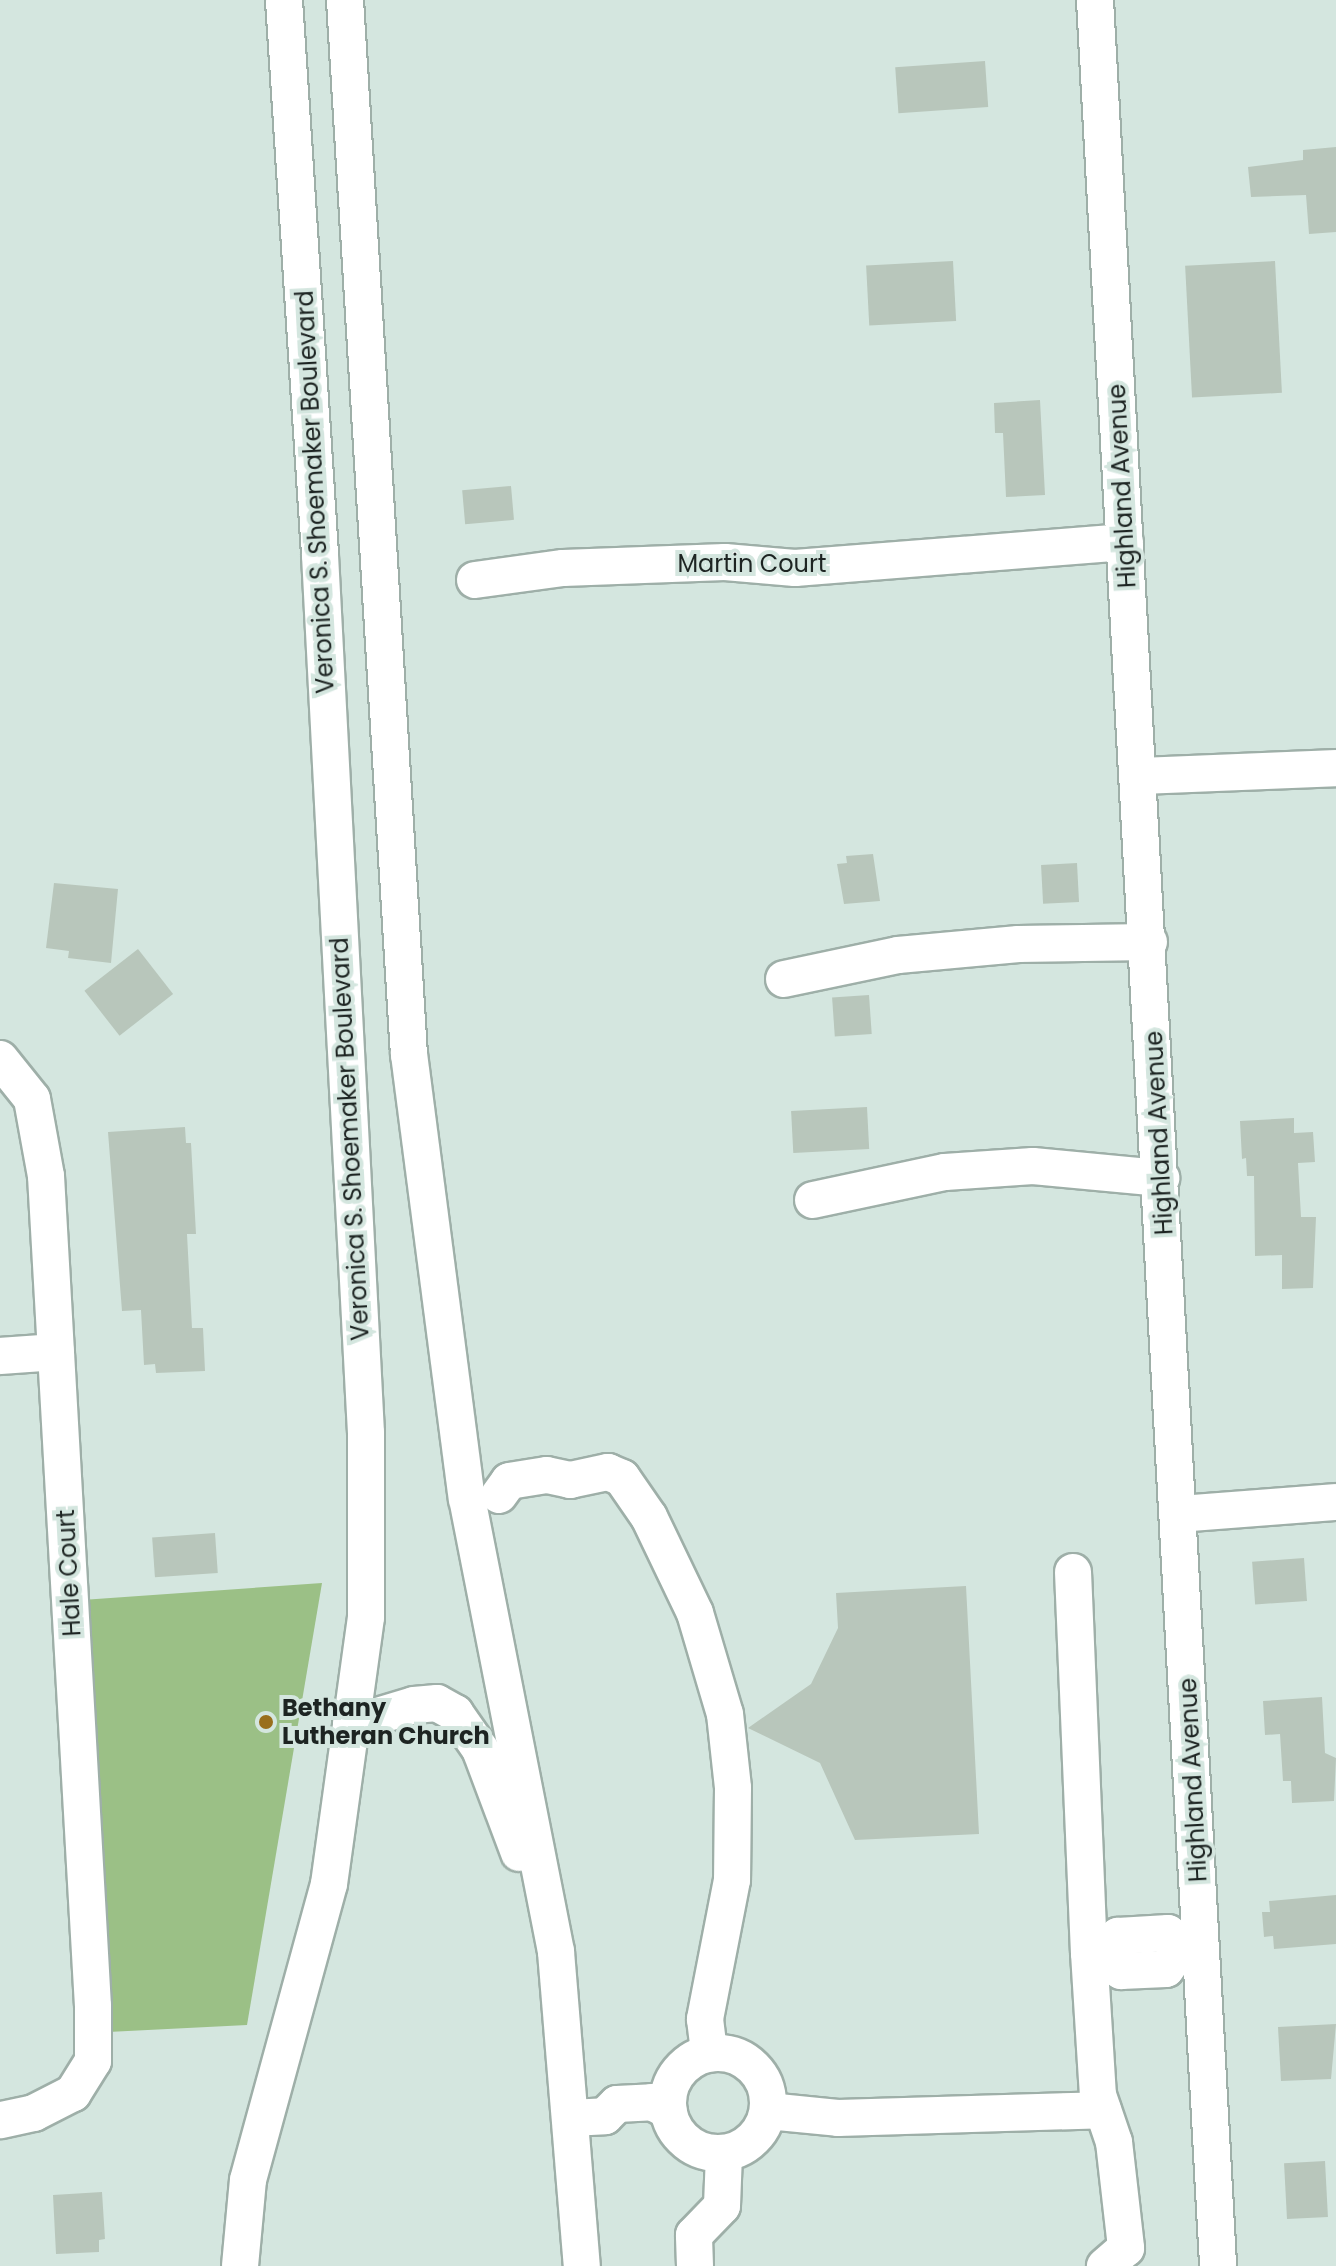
<!DOCTYPE html>
<style>
body{margin:0}
#map{position:relative;width:1336px;height:2266px;overflow:hidden;background:#d4e6df;font-family:Poppins,sans-serif}
div>[style]{position:absolute}
.green>*{inset:0;background:#9bc086}
.building>*{inset:0;background:#b8c6bb;transform-origin:0 0}
.roads{filter:drop-shadow(2px 0 #9eafa8) drop-shadow(-2px 0 #9eafa8) drop-shadow(0 2px #9eafa8) drop-shadow(0 -2px #9eafa8)}
.minor>*{height:36px;margin:-18px;padding:0 18px;transform-origin:18px;border-radius:18px;background:#fff}
.minor>.ring{margin:-18px;padding:0;box-sizing:content-box;background:none;border:36px solid #fff;border-radius:50%}
.dots>*{width:22px;height:22px;translate:-50% -50%;box-sizing:border-box;border:4px solid #d4e6df;border-radius:50%}
span{translate:-50% -50%;white-space:nowrap;text-align:center;line-height:1.15;-webkit-text-stroke:8px #d4e6df;paint-order:stroke}
.street-label{font-size:24px;color:#1d2422}
.poi-label{font-size:24px;color:#1d2422;font-weight:700}
.left{translate:0 -50%;text-align:left}
</style>
<div id="map">
<div class="green">
<div style="clip-path:polygon(322px 1583px,247px 2025px,108px 2032px,82px 1600px)"></div>
</div>
<div class="building">
<div style="left:985px;top:61px;width:46px;height:90px;rotate:86deg"></div>
<div style="clip-path:polygon(1336px 147px,1336px 232px,1309px 234px,1306px 195px,1251px 197px,1248px 167px,1303px 160px,1303px 150px)"></div>
<div style="left:953px;top:261px;width:60px;height:87px;rotate:87deg"></div>
<div style="left:1275px;top:261px;width:132px;height:90px;rotate:87deg"></div>
<div style="clip-path:polygon(1040px 400px,1045px 495px,1006px 497px,1003px 433px,995px 433px,994px 403px)"></div>
<div style="left:511px;top:486px;width:34px;height:49px;rotate:85deg"></div>
<div style="clip-path:polygon(873px 854px,880px 901px,844px 904px,837px 864px,847px 863px,846px 856px)"></div>
<div style="left:1077px;top:863px;width:39px;height:36px;rotate:87deg"></div>
<div style="clip-path:polygon(54px 883px,118px 889px,111px 963px,68px 958px,69px 951px,46px 948px)"></div>
<div style="left:138px;top:949px;width:57px;height:68px;rotate:52deg"></div>
<div style="left:869px;top:995px;width:39px;height:37px;rotate:86deg"></div>
<div style="left:867px;top:1107px;width:42px;height:76px;rotate:87deg"></div>
<div style="clip-path:polygon(1294px 1118px,1294px 1133px,1313px 1132px,1315px 1162px,1298px 1163px,1301px 1217px,1316px 1217px,1313px 1288px,1282px 1289px,1282px 1255px,1255px 1256px,1254px 1176px,1247px 1176px,1246px 1158px,1242px 1159px,1240px 1121px)"></div>
<div style="clip-path:polygon(185px 1127px,186px 1143px,191px 1143px,196px 1234px,187px 1234px,192px 1328px,203px 1328px,205px 1371px,156px 1373px,155px 1364px,144px 1365px,141px 1310px,122px 1311px,108px 1132px)"></div>
<div style="left:215px;top:1533px;width:40px;height:63px;rotate:86deg"></div>
<div style="left:1304px;top:1558px;width:43px;height:52px;rotate:86deg"></div>
<div style="clip-path:polygon(966px 1586px,979px 1834px,855px 1840px,820px 1763px,748px 1728px,811px 1684px,838px 1628px,836px 1593px)"></div>
<div style="clip-path:polygon(1322px 1697px,1325px 1753px,1336px 1758px,1334px 1801px,1292px 1803px,1291px 1781px,1283px 1781px,1280px 1734px,1265px 1735px,1263px 1701px)"></div>
<div style="clip-path:polygon(1336px 1895px,1336px 1944px,1274px 1949px,1273px 1936px,1264px 1937px,1262px 1912px,1270px 1912px,1269px 1901px)"></div>
<div style="clip-path:polygon(1336px 2024px,1331px 2079px,1281px 2081px,1278px 2027px)"></div>
<div style="left:1325px;top:2161px;width:56px;height:41px;rotate:87deg"></div>
<div style="clip-path:polygon(102px 2192px,105px 2239px,99px 2240px,99px 2252px,56px 2254px,53px 2195px)"></div>
</div>
<div class="roads">
<div class="minor">
<div style="left:345px;top:0;width:1056px;rotate:86.53deg"></div>
<div style="left:409px;top:1054px;width:448px;rotate:82.6deg"></div>
<div style="left:467px;top:1498px;width:463px;rotate:78.9deg"></div>
<div style="left:556px;top:1952px;width:315px;rotate:85.3deg"></div>
<div style="left:1095px;top:0;width:2269px;rotate:86.89deg"></div>
<div style="left:475px;top:580px;width:89px;rotate:-7.8deg"></div>
<div style="left:563px;top:568px;width:162px;rotate:-2.1deg"></div>
<div style="left:725px;top:562px;width:70px;rotate:4.9deg"></div>
<div style="left:795px;top:568px;width:331px;rotate:-4.5deg"></div>
<div style="left:1140px;top:776px;width:196px;rotate:-2.3deg"></div>
<div style="left:784px;top:979px;width:116px;rotate:-11.9deg"></div>
<div style="left:898px;top:955px;width:121px;rotate:-5.2deg"></div>
<div style="left:1018px;top:944px;width:131px;rotate:-0.9deg"></div>
<div style="left:0;top:1059px;width:51px;rotate:51.3deg"></div>
<div style="left:32px;top:1099px;width:78px;rotate:79.7deg"></div>
<div style="left:46px;top:1176px;width:831px;rotate:86.76deg"></div>
<div style="left:93px;top:2006px;width:55px;rotate:90deg"></div>
<div style="left:93px;top:2061px;width:38px;rotate:122deg"></div>
<div style="left:73px;top:2093px;width:44px;rotate:152.9deg"></div>
<div style="left:34px;top:2113px;width:35px;rotate:168deg"></div>
<div style="left:813px;top:1200px;width:135px;rotate:-12deg"></div>
<div style="left:945px;top:1172px;width:88px;rotate:-3.9deg"></div>
<div style="left:1033px;top:1166px;width:129px;rotate:5.4deg"></div>
<div style="left:0;top:1356px;width:56px;rotate:-4.1deg"></div>
<div style="left:499px;top:1495px;width:17px;rotate:-54deg"></div>
<div style="left:509px;top:1481px;width:38px;rotate:-9deg"></div>
<div style="left:547px;top:1475px;width:24px;rotate:12deg"></div>
<div style="left:570px;top:1480px;width:39px;rotate:-12deg"></div>
<div style="left:608px;top:1472px;width:15px;rotate:23deg"></div>
<div style="left:622px;top:1478px;width:47px;rotate:55.3deg"></div>
<div style="left:649px;top:1517px;width:106px;rotate:64.4deg"></div>
<div style="left:695px;top:1613px;width:105px;rotate:73.5deg"></div>
<div style="left:725px;top:1714px;width:74px;rotate:83.8deg"></div>
<div style="left:733px;top:1788px;width:92px;rotate:90.6deg"></div>
<div style="left:732px;top:1880px;width:142px;rotate:101deg"></div>
<div style="left:705px;top:2019px;width:35px;rotate:83deg"></div>
<div style="left:1179px;top:1514px;width:157px;rotate:-4.4deg"></div>
<div style="left:1073px;top:1572px;width:381px;rotate:87.6deg"></div>
<div style="left:1089px;top:1953px;width:16px;rotate:-4deg"></div>
<div style="left:1105px;top:1952px;width:21px;rotate:-51deg"></div>
<div style="left:1118px;top:1936px;width:50px;rotate:-3.4deg"></div>
<div style="left:1168px;top:1933px;width:21px;rotate:55deg"></div>
<div style="left:351px;top:1724px;width:66px;rotate:-16.8deg"></div>
<div style="left:414px;top:1705px;width:23px;rotate:-5deg"></div>
<div style="left:437px;top:1703px;width:21px;rotate:29deg"></div>
<div style="left:455px;top:1713px;width:44px;rotate:55.2deg"></div>
<div style="left:480px;top:1749px;width:111px;rotate:69.4deg"></div>
<div style="left:1105px;top:1952px;width:25px;rotate:50deg"></div>
<div style="left:1121px;top:1971px;width:45px;rotate:-2.5deg"></div>
<div style="left:1166px;top:1969px;width:24px;rotate:-54deg"></div>
<div style="left:1089px;top:1953px;width:142px;rotate:86.4deg"></div>
<div style="left:1098px;top:2095px;width:50px;rotate:71.2deg"></div>
<div style="left:1114px;top:2142px;width:107px;rotate:83.5deg"></div>
<div style="left:1126px;top:2248px;width:28px;rotate:139deg"></div>
<div class="ring" style="left:668px;top:2053px;width:64px;height:64px"></div>
<div style="left:768px;top:2111px;width:70px;rotate:5.7deg"></div>
<div style="left:838px;top:2118px;width:265px;rotate:-1.7deg"></div>
<div style="left:570px;top:2118px;width:35px;rotate:-3deg"></div>
<div style="left:605px;top:2116px;width:17px;rotate:-45deg"></div>
<div style="left:617px;top:2104px;width:35px;rotate:-3deg"></div>
<div style="left:652px;top:2102px;width:19px;rotate:28deg"></div>
<div style="left:240px;top:2266px;width:86px;rotate:-84.7deg"></div>
<div style="left:248px;top:2180px;width:307px;rotate:-74.7deg"></div>
<div style="left:329px;top:1884px;width:270px;rotate:-82.1deg"></div>
<div style="left:366px;top:1617px;width:184px;rotate:-90deg"></div>
<div style="left:366px;top:1433px;width:880px;rotate:-93deg"></div>
<div style="left:320px;top:554px;width:555px;rotate:-93.72deg"></div>
<div style="left:695px;top:2266px;width:31px;rotate:-92deg"></div>
<div style="left:694px;top:2235px;width:40px;rotate:-46deg"></div>
<div style="left:722px;top:2206px;width:53px;rotate:-87.8deg"></div>
</div>
</div>
<div class="dots">
<div style="left:266px;top:1722px;background:#996f1c"></div>
</div>
<div class="street-label">
<span style="left:1122px;top:486px;rotate:-93deg">Highland Avenue</span>
<span style="left:315px;top:492px;rotate:-93deg">Veronica S. Shoemaker Boulevard</span>
<span style="left:752px;top:564px">Martin Court</span>
<span style="left:1159px;top:1133px;rotate:-93deg">Highland Avenue</span>
<span style="left:350px;top:1139px;rotate:-93deg">Veronica S. Shoemaker Boulevard</span>
<span style="left:69px;top:1573px;rotate:-93deg">Hale Court</span>
<span style="left:1193px;top:1780px;rotate:-93deg">Highland Avenue</span>
</div>
<div class="poi-label">
<span class="left" style="left:282px;top:1722px">Bethany<br>Lutheran Church</span>
</div>
</div>
